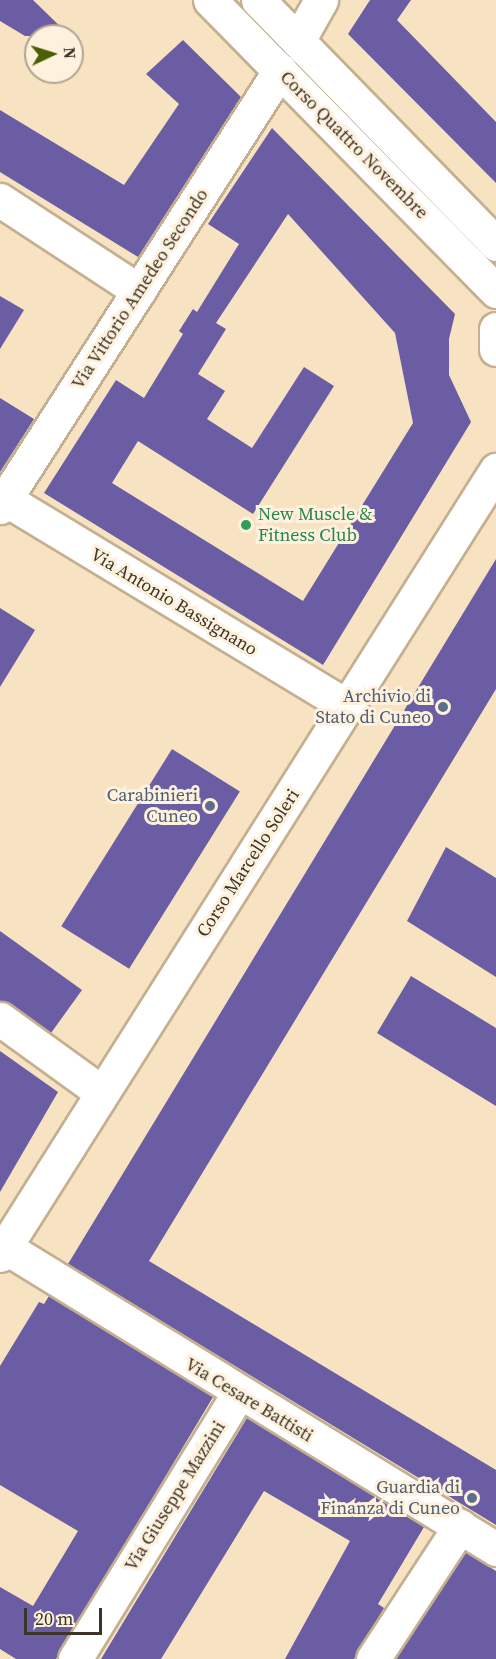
<!DOCTYPE html>
<style>
body{margin:0}
#map{position:relative;width:496px;height:1659px;overflow:hidden;background:#f7e3c1;font-family:"Source Serif 4",serif}
div>[style]{position:absolute}
.building>*{inset:0;background:#6a5da4;transform-origin:0 0}
.roads{filter:drop-shadow(2px 0 #c4b090) drop-shadow(-2px 0 #c4b090) drop-shadow(0 2px #c4b090) drop-shadow(0 -2px #c4b090)}
.minor>*{height:33px;margin:-16.5px;padding:0 16.5px;transform-origin:16.5px;border-radius:16.5px;background:#fff}
.major>*{height:33px;margin:-16.5px;padding:0 16.5px;transform-origin:16.5px;border-radius:16.5px;background:#fff}
.dots>*{width:16px;height:16px;translate:-50% -50%;box-sizing:border-box;border:3px solid #fef1dd;border-radius:50%}
span{translate:-50% -50%;white-space:nowrap;text-align:center;line-height:1.15;-webkit-text-stroke:6px #fef1dd;paint-order:stroke}
.street-label{font-size:18px;color:#3c3427}
.leisure-label{font-size:18px;color:#27864d}
.left{translate:0 -50%;text-align:left}
.service-label{font-size:18px;color:#4e5e75}
.right{translate:-100% -50%;text-align:right}
.north{position:absolute;left:24px;top:24px;width:60px;height:60px;box-sizing:border-box;background:#fef1dd;border:2px solid #b0a594;border-radius:50%;rotate:86deg;font-size:16px;font-weight:700;line-height:24px;text-align:center;color:#3c3427}
.north::after{content:'';display:block;margin:auto;width:21px;height:27px;background:#4d5f04;clip-path:polygon(50% 0,100% 100%,50% 72%,0 100%)}
.scale{position:absolute;left:24px;top:1608px;width:78px;height:27px;box-sizing:border-box;border:3px solid #3c3427;border-top:0;padding-left:8px;font-size:18px;line-height:21px;white-space:nowrap;color:#3c3427;-webkit-text-stroke:4px #fef1dd;paint-order:stroke}
</style>
<div id="map">
<div class="building">
<div style="clip-path:polygon(0 0,33px 0,70px 36px,25px 36px,0 21px)"></div>
<div style="clip-path:polygon(370px 0,411px 0,397px 20px,496px 122px,496px 183px,348px 34px)"></div>
<div style="clip-path:polygon(183px 40px,241px 97px,138px 257px,0 172px,0 110px,124px 185px,179px 104px,146px 74px)"></div>
<div style="clip-path:polygon(evenodd,272px 128px,455px 314px,449px 339px,449px 375px,471px 422px,323px 665px,44px 493px,116px 380px,144px 398px,183px 334px,179px 331px,193px 309px,197px 312px,239px 244px,208px 224px,272px 128px,288px 214px,395px 333px,413px 423px,303px 601px,112px 483px,138px 441px,253px 514px,334px 386px,304px 367px,252px 448px,207px 419px,225px 391px,198px 374px,226px 329px,216px 323px,288px 214px)"></div>
<div style="clip-path:polygon(0 296px,24px 310px,0 349px)"></div>
<div style="clip-path:polygon(0 398px,34px 419px,0 472px)"></div>
<div style="clip-path:polygon(496px 559px,496px 689px,149px 1261px,496px 1470px,496px 1525px,68px 1264px)"></div>
<div style="clip-path:polygon(0 608px,35px 630px,0 687px)"></div>
<div style="left:172px;top:749px;width:80px;height:209px;rotate:32deg"></div>
<div style="clip-path:polygon(446px 847px,496px 878px,496px 977px,407px 921px)"></div>
<div style="clip-path:polygon(0 931px,82px 990px,51px 1033px,0 1001px)"></div>
<div style="clip-path:polygon(411px 976px,496px 1028px,496px 1106px,377px 1033px)"></div>
<div style="clip-path:polygon(0 1051px,58px 1092px,0 1192px)"></div>
<div style="clip-path:polygon(49px 1296px,213px 1397px,56px 1659px,16px 1659px,0 1649px,0 1587px,33px 1606px,78px 1531px,0 1485px,0 1366px,39px 1302px,44px 1304px)"></div>
<div style="clip-path:polygon(247px 1418px,424px 1527px,378px 1604px,384px 1608px,354px 1659px,285px 1659px,350px 1541px,264px 1491px,161px 1659px,101px 1659px)"></div>
<div style="clip-path:polygon(465px 1552px,496px 1571px,496px 1659px,395px 1659px)"></div>
</div>
<div class="roads">
<div class="minor">
<div style="left:298px;top:41px;width:47px;rotate:-60.7deg"></div>
<div style="left:0;top:200px;width:166px;rotate:33.2deg"></div>
<div style="left:0;top:496px;width:407px;rotate:31.2deg"></div>
<div style="left:0;top:507px;width:519px;rotate:-57.35deg"></div>
<div style="left:0;top:1019px;width:125px;rotate:35.9deg"></div>
<div style="left:0;top:1244px;width:582px;rotate:31.59deg"></div>
<div style="left:0;top:1255px;width:929px;rotate:-57.71deg"></div>
<div style="left:75px;top:1659px;width:311px;rotate:-58.4deg"></div>
<div style="left:373px;top:1659px;width:159px;rotate:-56.8deg"></div>
</div>
<div class="major">
<div style="left:210px;top:0;width:408px;rotate:45.5deg"></div>
<div style="left:258px;top:0;width:341px;rotate:45.7deg"></div>
<div style="left:496px;top:329px;width:20px;rotate:90deg"></div>
</div>
</div>
<div class="dots">
<div style="left:246px;top:525px;background:#2e9e5b"></div>
<div style="left:443px;top:707px;background:#5c6f8a"></div>
<div style="left:210px;top:806px;background:#5c6f8a"></div>
<div style="left:472px;top:1498px;background:#5c6f8a"></div>
</div>
<div class="street-label">
<span style="left:354px;top:145px;rotate:45deg">Corso Quattro Novembre</span>
<span style="left:140px;top:289px;rotate:-57deg">Via Vittorio Amedeo Secondo</span>
<span style="left:174px;top:602px;rotate:31deg">Via Antonio Bassignano</span>
<span style="left:248px;top:863px;rotate:-57deg">Corso Marcello Soleri</span>
<span style="left:249px;top:1400px;rotate:31deg">Via Cesare Battisti</span>
<span style="left:175px;top:1496px;rotate:-58deg">Via Giuseppe Mazzini</span>
</div>
<div class="leisure-label">
<span class="left" style="left:258px;top:525px">New Muscle &amp;<br>Fitness Club</span>
</div>
<div class="service-label">
<span class="right" style="left:431px;top:707px">Archivio di<br>Stato di Cuneo</span>
<span class="right" style="left:198px;top:806px">Carabinieri<br>Cuneo</span>
<span class="right" style="left:460px;top:1498px">Guardia di<br>Finanza di Cuneo</span>
</div>
<div class="north">N</div>
<div class="scale">20 m</div>
</div>
